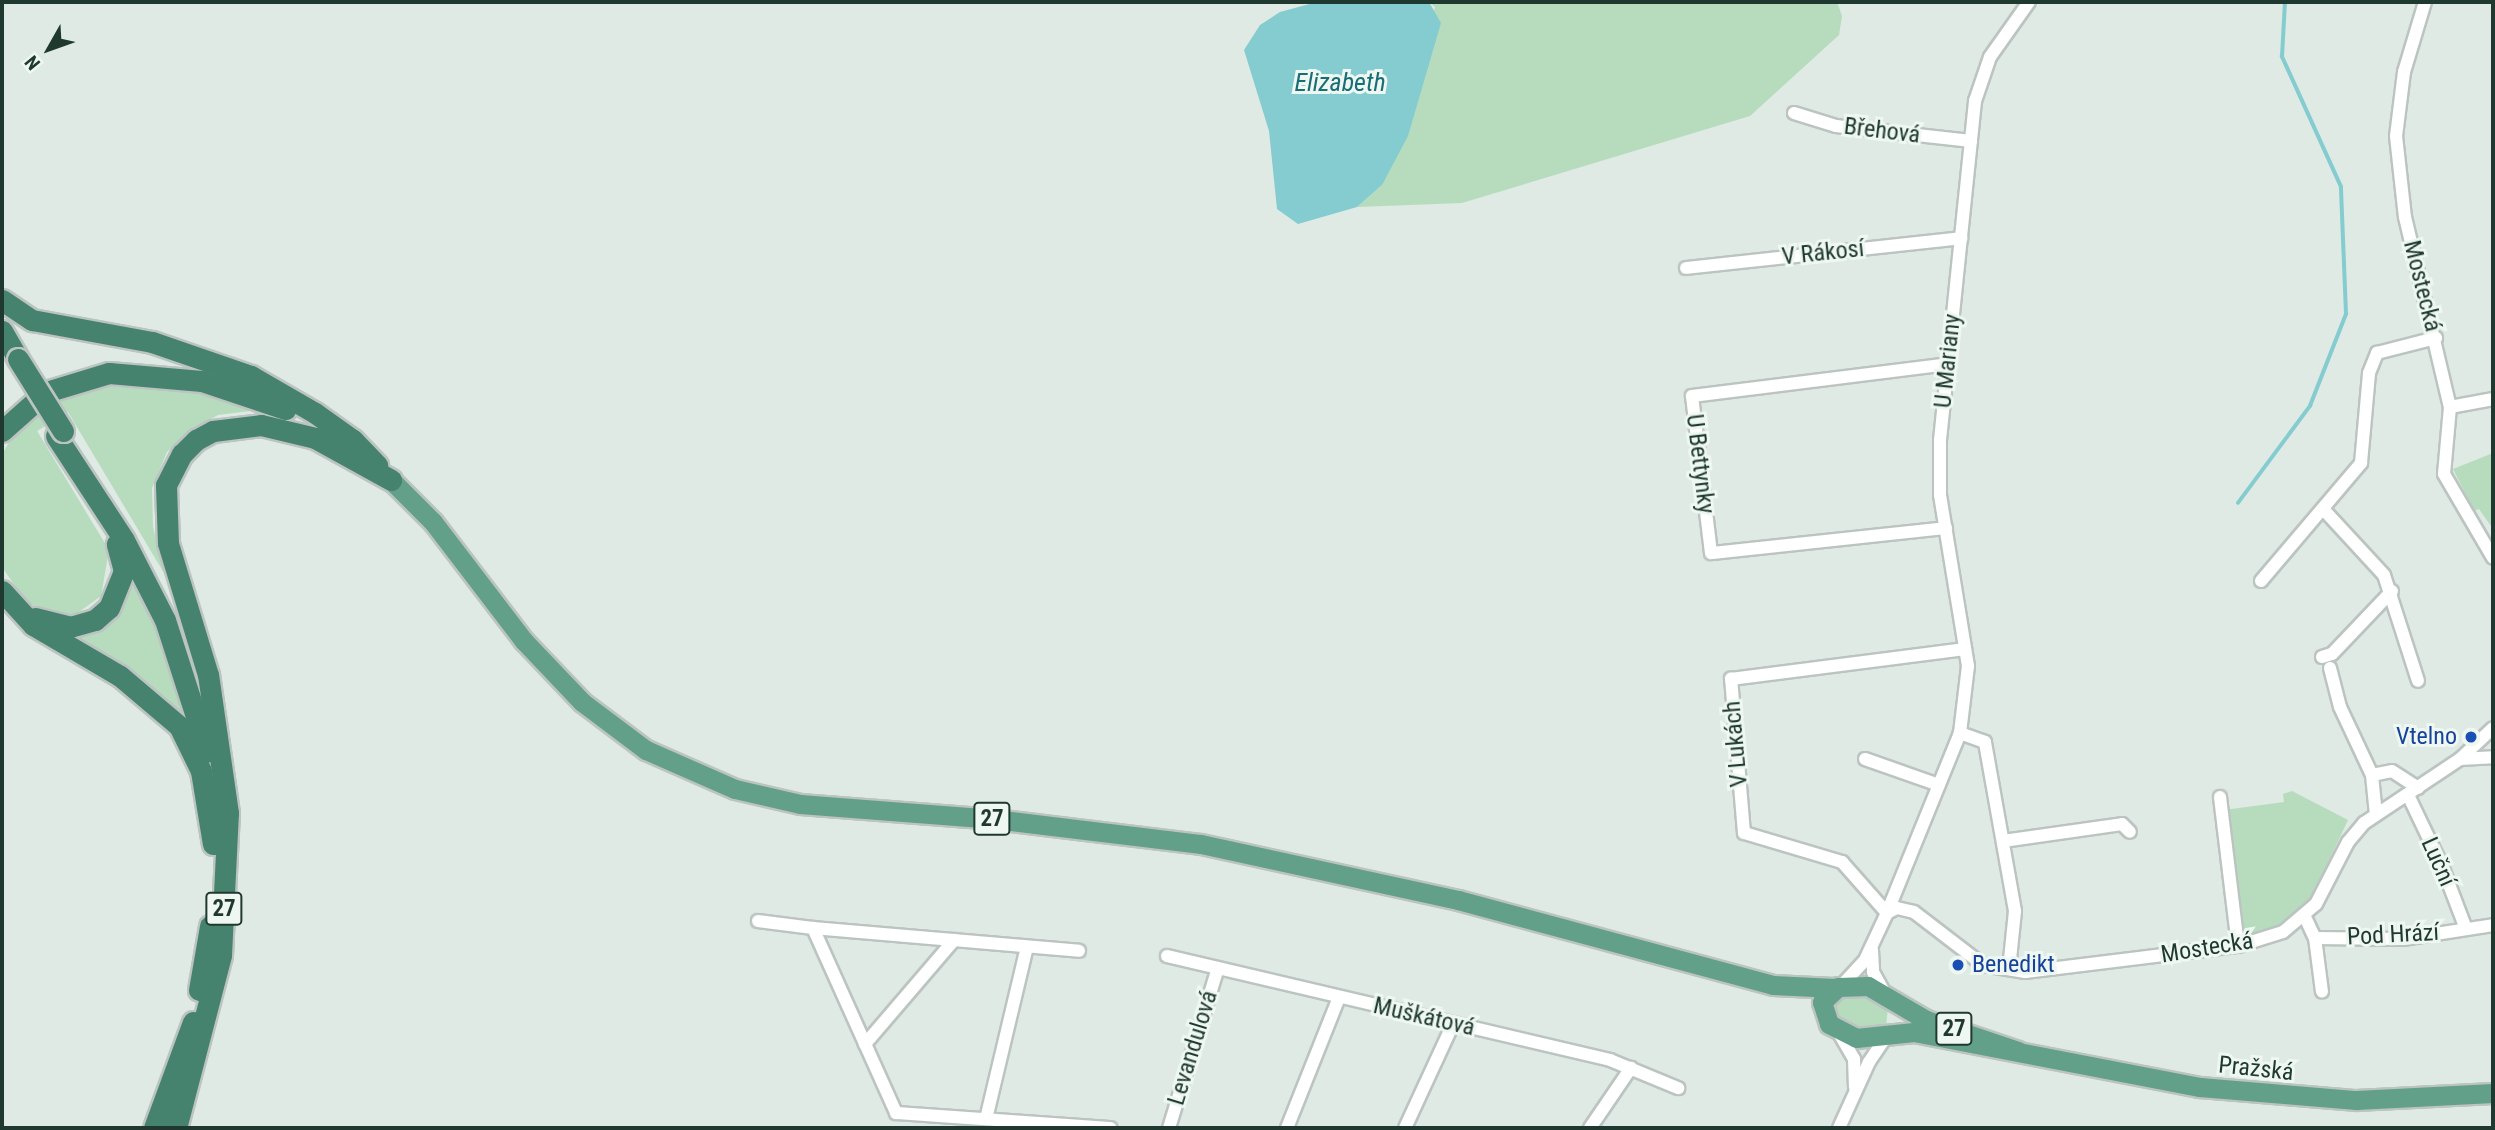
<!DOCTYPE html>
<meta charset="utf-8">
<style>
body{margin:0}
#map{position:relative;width:2495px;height:1130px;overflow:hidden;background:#deeae3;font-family:"Roboto Condensed",sans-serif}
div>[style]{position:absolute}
.green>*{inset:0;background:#b6dcbd}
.water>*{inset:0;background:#84ccd0}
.stream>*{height:3.5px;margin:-1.75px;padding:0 1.75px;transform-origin:1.75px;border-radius:1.75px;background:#84ccd0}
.roads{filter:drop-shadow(2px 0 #bcc4c1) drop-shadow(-2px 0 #bcc4c1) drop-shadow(0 2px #bcc4c1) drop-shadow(0 -2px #bcc4c1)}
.minor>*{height:12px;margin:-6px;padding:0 6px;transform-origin:6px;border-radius:6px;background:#fff}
.primary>*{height:19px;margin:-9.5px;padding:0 9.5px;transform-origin:9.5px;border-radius:9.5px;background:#62a08a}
.trunk>*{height:21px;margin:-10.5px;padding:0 10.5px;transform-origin:10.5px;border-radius:10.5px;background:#46836f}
.bridges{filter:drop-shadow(2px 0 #bcc4c1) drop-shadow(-2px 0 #bcc4c1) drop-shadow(0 2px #bcc4c1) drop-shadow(0 -2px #bcc4c1)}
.trunk-bridge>*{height:21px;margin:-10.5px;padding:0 10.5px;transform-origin:10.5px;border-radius:10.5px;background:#46836f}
.dots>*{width:19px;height:19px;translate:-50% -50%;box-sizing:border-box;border:4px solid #eef7f2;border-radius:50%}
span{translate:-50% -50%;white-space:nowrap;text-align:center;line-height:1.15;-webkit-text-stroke:6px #eef7f2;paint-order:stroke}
.shield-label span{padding:2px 5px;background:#eef7f2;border:2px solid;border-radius:5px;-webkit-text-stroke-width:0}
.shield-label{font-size:23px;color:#1f3930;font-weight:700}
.street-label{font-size:24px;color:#1f3930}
.transit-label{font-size:24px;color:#164399}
.right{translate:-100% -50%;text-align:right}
.left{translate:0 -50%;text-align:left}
.water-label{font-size:26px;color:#196e75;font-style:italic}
.frame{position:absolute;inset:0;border:4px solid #1f3930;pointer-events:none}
.north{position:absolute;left:14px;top:14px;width:70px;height:70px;-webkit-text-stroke:5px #eef7f2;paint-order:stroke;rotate:230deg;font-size:19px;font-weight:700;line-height:28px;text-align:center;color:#1f3930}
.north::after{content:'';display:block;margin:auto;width:24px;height:32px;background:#1f3930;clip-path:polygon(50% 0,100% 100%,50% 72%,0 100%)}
</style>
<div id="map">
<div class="green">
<div style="clip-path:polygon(1429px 2px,1837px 2px,1842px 16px,1839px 35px,1750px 116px,1462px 203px,1357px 207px,1382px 185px,1435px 7px)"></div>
<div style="clip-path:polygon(95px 387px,153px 387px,205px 395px,258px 410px,218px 415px,185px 434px,167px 452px,152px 488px,153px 527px,164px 573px,68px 412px,37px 431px,109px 550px,101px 596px,72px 617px,50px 616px,24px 599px,2px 567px,2px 454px,21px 423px,65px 397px)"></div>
<div style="clip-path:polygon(2493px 453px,2493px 529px,2479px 509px,2474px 511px,2453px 469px)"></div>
<div style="clip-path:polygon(137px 584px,158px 633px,194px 737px,153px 690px,57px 632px)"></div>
<div style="clip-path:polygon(2292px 791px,2348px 820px,2308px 905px,2273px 929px,2242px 941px,2224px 810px,2284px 802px,2283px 794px)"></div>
<div style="clip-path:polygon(1860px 991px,1888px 1007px,1886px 1026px,1860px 1031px,1837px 1018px,1832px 1006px,1836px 996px)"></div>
</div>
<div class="water">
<div style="clip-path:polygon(1317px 2px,1429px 2px,1441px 23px,1408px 136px,1382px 185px,1357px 207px,1298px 224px,1277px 209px,1269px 131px,1244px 50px,1260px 25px,1280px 12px)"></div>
</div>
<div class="stream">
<div style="left:2238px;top:503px;width:121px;rotate:-53.4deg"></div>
<div style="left:2310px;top:406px;width:99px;rotate:-68.6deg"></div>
<div style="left:2346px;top:314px;width:127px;rotate:-92.3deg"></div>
<div style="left:2341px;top:187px;width:143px;rotate:-114.4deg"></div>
<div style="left:2282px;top:57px;width:55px;rotate:-86.9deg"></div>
</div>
<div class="roads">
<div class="minor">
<div style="left:2425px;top:2px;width:73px;rotate:106.7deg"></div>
<div style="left:2404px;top:72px;width:64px;rotate:97.1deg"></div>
<div style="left:2396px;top:136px;width:81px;rotate:83.7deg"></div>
<div style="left:2405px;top:217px;width:195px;rotate:76.7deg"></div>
<div style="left:2450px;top:407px;width:67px;rotate:95.1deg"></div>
<div style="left:2444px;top:474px;width:97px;rotate:59.7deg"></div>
<div style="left:1794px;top:113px;width:44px;rotate:17.2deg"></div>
<div style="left:1836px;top:126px;width:136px;rotate:6.3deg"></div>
<div style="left:1686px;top:268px;width:277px;rotate:-6.2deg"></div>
<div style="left:2450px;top:407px;width:44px;rotate:-10.5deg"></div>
<div style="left:2324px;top:510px;width:88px;rotate:47.3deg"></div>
<div style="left:2384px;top:575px;width:111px;rotate:72.2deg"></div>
<div style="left:1946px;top:528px;width:236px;rotate:173.9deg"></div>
<div style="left:1711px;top:553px;width:158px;rotate:-96.9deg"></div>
<div style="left:1692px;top:396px;width:258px;rotate:-7.1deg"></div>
<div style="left:2261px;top:581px;width:155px;rotate:-49.7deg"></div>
<div style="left:2361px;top:463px;width:90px;rotate:-84.9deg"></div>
<div style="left:2369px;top:373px;width:22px;rotate:-68deg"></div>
<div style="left:2377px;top:353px;width:61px;rotate:-14.3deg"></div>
<div style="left:2322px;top:657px;width:10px;rotate:-17deg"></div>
<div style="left:2332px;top:654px;width:87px;rotate:-46.4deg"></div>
<div style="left:2330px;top:668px;width:40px;rotate:75.6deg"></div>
<div style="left:2340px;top:707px;width:75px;rotate:64.8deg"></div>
<div style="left:2372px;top:775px;width:40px;rotate:84.3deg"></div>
<div style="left:1960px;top:733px;width:194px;rotate:112.1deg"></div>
<div style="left:1887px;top:913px;width:68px;rotate:-131.4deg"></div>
<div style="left:1842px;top:862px;width:102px;rotate:-163.5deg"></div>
<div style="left:1744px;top:833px;width:155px;rotate:-94.8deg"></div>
<div style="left:1731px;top:679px;width:236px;rotate:-7.3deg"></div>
<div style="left:1865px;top:759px;width:78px;rotate:19.4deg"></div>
<div style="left:2460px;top:759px;width:33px;rotate:-3deg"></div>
<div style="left:2372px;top:775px;width:20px;rotate:-11deg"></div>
<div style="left:2392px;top:771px;width:31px;rotate:33deg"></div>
<div style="left:2408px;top:795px;width:79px;rotate:64.4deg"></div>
<div style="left:2442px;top:866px;width:67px;rotate:69.1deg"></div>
<div style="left:2220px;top:797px;width:150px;rotate:83.1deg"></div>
<div style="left:2003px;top:841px;width:120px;rotate:-8.1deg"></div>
<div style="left:2122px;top:824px;width:11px;rotate:45deg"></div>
<div style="left:2305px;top:917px;width:23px;rotate:65deg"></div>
<div style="left:2315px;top:938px;width:54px;rotate:82.6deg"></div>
<div style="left:758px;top:921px;width:55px;rotate:7.3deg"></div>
<div style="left:813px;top:928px;width:203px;rotate:65.8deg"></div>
<div style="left:896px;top:1113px;width:215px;rotate:4deg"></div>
<div style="left:813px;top:928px;width:267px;rotate:4.9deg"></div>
<div style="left:2315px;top:938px;width:88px;rotate:0.7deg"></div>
<div style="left:2403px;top:939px;width:91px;rotate:-8.8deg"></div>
<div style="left:1872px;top:950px;width:22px;rotate:87deg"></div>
<div style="left:1873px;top:972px;width:23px;rotate:61deg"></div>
<div style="left:1167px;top:956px;width:455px;rotate:13.2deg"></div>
<div style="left:1610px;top:1060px;width:74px;rotate:22.4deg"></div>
<div style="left:2009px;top:969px;width:58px;rotate:-84.1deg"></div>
<div style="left:2015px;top:911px;width:172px;rotate:-100.1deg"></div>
<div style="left:1985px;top:742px;width:27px;rotate:-160deg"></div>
<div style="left:1960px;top:733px;width:67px;rotate:-83.2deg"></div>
<div style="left:1968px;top:666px;width:173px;rotate:-99.3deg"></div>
<div style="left:1940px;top:495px;width:55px;rotate:-90deg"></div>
<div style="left:1940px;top:440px;width:341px;rotate:-84.1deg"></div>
<div style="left:1975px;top:101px;width:46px;rotate:-71.2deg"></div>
<div style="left:1990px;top:57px;width:67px;rotate:-54.7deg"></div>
<div style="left:1841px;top:986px;width:35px;rotate:-47deg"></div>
<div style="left:1865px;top:960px;width:52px;rotate:-64.9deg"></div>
<div style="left:1887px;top:913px;width:11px;rotate:-27deg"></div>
<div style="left:1897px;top:908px;width:17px;rotate:13deg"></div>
<div style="left:1914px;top:912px;width:87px;rotate:37.5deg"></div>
<div style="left:1983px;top:965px;width:43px;rotate:9.5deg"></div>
<div style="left:2025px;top:972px;width:215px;rotate:-7deg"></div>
<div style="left:2238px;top:946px;width:47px;rotate:-17.3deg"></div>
<div style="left:2283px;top:932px;width:43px;rotate:-40.3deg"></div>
<div style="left:2316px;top:904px;width:70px;rotate:-62.7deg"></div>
<div style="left:2348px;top:842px;width:25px;rotate:-50deg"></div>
<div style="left:2364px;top:823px;width:115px;rotate:-33.7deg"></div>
<div style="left:2460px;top:759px;width:45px;rotate:-43.2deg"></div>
<div style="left:1839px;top:1033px;width:30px;rotate:60deg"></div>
<div style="left:1854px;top:1059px;width:28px;rotate:88deg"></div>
<div style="left:865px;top:1044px;width:137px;rotate:-49.4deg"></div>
<div style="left:986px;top:1119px;width:177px;rotate:-76.6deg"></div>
<div style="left:1169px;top:1128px;width:167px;rotate:-73deg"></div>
<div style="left:1287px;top:1128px;width:141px;rotate:-68.3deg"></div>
<div style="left:1405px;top:1128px;width:115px;rotate:-65.2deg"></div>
<div style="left:1590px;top:1128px;width:73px;rotate:-55.7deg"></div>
<div style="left:1839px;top:1128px;width:72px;rotate:-65.6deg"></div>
<div style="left:1869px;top:1062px;width:30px;rotate:-56deg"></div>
</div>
<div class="primary">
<div style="left:391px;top:480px;width:59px;rotate:45deg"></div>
<div style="left:433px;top:522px;width:150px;rotate:52.6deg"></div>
<div style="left:524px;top:641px;width:84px;rotate:46.4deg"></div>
<div style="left:582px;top:702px;width:80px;rotate:36.9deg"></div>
<div style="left:646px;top:750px;width:97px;rotate:23.7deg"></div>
<div style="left:735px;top:789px;width:67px;rotate:13deg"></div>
<div style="left:800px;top:804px;width:195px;rotate:4.4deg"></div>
<div style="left:994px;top:819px;width:209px;rotate:6.9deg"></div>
<div style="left:1201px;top:844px;width:263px;rotate:12.3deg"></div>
<div style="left:1458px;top:900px;width:326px;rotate:15.1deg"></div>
<div style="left:1773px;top:985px;width:61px;rotate:2.8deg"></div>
<div style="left:2018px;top:1051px;width:97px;rotate:-161.4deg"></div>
<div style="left:1926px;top:1020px;width:67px;rotate:-149.6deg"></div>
<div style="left:1868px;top:986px;width:30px;rotate:178deg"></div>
<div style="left:1838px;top:987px;width:22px;rotate:137deg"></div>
<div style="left:1822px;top:1002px;width:23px;rotate:72deg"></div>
<div style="left:1829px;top:1024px;width:30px;rotate:27deg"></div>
<div style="left:1856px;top:1038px;width:58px;rotate:-5.9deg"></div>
<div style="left:1914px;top:1032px;width:291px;rotate:10.9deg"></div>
<div style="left:2200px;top:1087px;width:157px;rotate:4.8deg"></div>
<div style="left:2356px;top:1100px;width:137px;rotate:-2.9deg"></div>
</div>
<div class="trunk">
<div style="left:2px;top:300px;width:36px;rotate:34deg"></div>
<div style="left:32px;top:320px;width:122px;rotate:10.4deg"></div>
<div style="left:152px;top:342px;width:105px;rotate:19deg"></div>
<div style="left:251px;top:376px;width:74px;rotate:30deg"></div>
<div style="left:315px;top:413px;width:47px;rotate:35.4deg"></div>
<div style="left:353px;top:440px;width:35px;rotate:46deg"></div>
<div style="left:2px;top:331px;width:32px;rotate:60deg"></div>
<div style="left:2px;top:431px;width:59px;rotate:-41.6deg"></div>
<div style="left:46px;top:392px;width:66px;rotate:-16.8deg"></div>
<div style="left:109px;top:373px;width:93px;rotate:4.9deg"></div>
<div style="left:202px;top:381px;width:88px;rotate:18.6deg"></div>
<div style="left:56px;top:436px;width:124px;rotate:56.8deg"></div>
<div style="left:124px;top:540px;width:90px;rotate:62.9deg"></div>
<div style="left:165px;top:620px;width:138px;rotate:72.2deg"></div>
<div style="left:2px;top:591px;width:46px;rotate:47.6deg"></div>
<div style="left:33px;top:625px;width:101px;rotate:30.4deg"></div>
<div style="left:120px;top:676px;width:77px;rotate:40.3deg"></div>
<div style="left:179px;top:726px;width:50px;rotate:63.9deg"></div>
<div style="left:201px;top:771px;width:74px;rotate:80.7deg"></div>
<div style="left:35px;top:618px;width:36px;rotate:14deg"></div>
<div style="left:70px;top:627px;width:26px;rotate:-16deg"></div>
<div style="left:95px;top:620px;width:18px;rotate:-41deg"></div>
<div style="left:109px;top:608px;width:40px;rotate:-68deg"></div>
<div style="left:124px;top:571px;width:28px;rotate:-105deg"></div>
<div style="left:199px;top:990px;width:65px;rotate:-80.2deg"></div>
<div style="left:154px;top:1128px;width:113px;rotate:-69.8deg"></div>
<div style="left:176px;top:1128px;width:179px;rotate:-75.4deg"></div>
<div style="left:221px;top:955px;width:142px;rotate:-87.2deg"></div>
<div style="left:228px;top:813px;width:139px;rotate:-98.2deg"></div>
<div style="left:208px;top:675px;width:138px;rotate:-106.9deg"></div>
<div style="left:168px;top:543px;width:58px;rotate:-92deg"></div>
<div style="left:166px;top:485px;width:35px;rotate:-63deg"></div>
<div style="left:182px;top:454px;width:20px;rotate:-45deg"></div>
<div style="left:196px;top:440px;width:19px;rotate:-28deg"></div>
<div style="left:213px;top:431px;width:48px;rotate:-7.1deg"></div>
<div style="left:261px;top:425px;width:56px;rotate:13.5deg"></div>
<div style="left:315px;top:438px;width:87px;rotate:28.9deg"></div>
</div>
</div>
<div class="bridges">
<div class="trunk-bridge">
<div style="left:18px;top:359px;width:85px;rotate:58deg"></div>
</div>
</div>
<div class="dots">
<div style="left:2471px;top:737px;background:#1a4fb4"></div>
<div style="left:1958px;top:965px;background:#1a4fb4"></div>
</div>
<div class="shield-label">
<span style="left:992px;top:819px">27</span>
<span style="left:224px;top:909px">27</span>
<span style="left:1954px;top:1029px">27</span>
</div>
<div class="street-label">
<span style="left:1882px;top:131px;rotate:7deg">Břehová</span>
<span style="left:1823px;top:253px;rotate:-6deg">V Rákosí</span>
<span style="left:2422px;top:286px;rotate:76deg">Mostecká</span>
<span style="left:1948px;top:361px;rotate:-84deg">U Mariany</span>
<span style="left:1700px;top:464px;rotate:83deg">U Bettynky</span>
<span style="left:1736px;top:744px;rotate:-95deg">V Lukách</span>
<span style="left:2438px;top:862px;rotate:66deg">Luční</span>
<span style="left:2393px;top:935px;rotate:-3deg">Pod Hrází</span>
<span style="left:2207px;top:948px;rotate:-9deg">Mostecká</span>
<span style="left:1424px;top:1017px;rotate:13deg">Muškátová</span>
<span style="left:1193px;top:1048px;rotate:-73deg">Levandulová</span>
<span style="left:2256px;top:1069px;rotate:6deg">Pražská</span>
</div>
<div class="transit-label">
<span class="right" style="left:2457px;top:737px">Vtelno</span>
<span class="left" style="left:1972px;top:965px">Benedikt</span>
</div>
<div class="water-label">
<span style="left:1340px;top:83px">Elizabeth</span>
</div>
<div class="frame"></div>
<div class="north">N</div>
</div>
